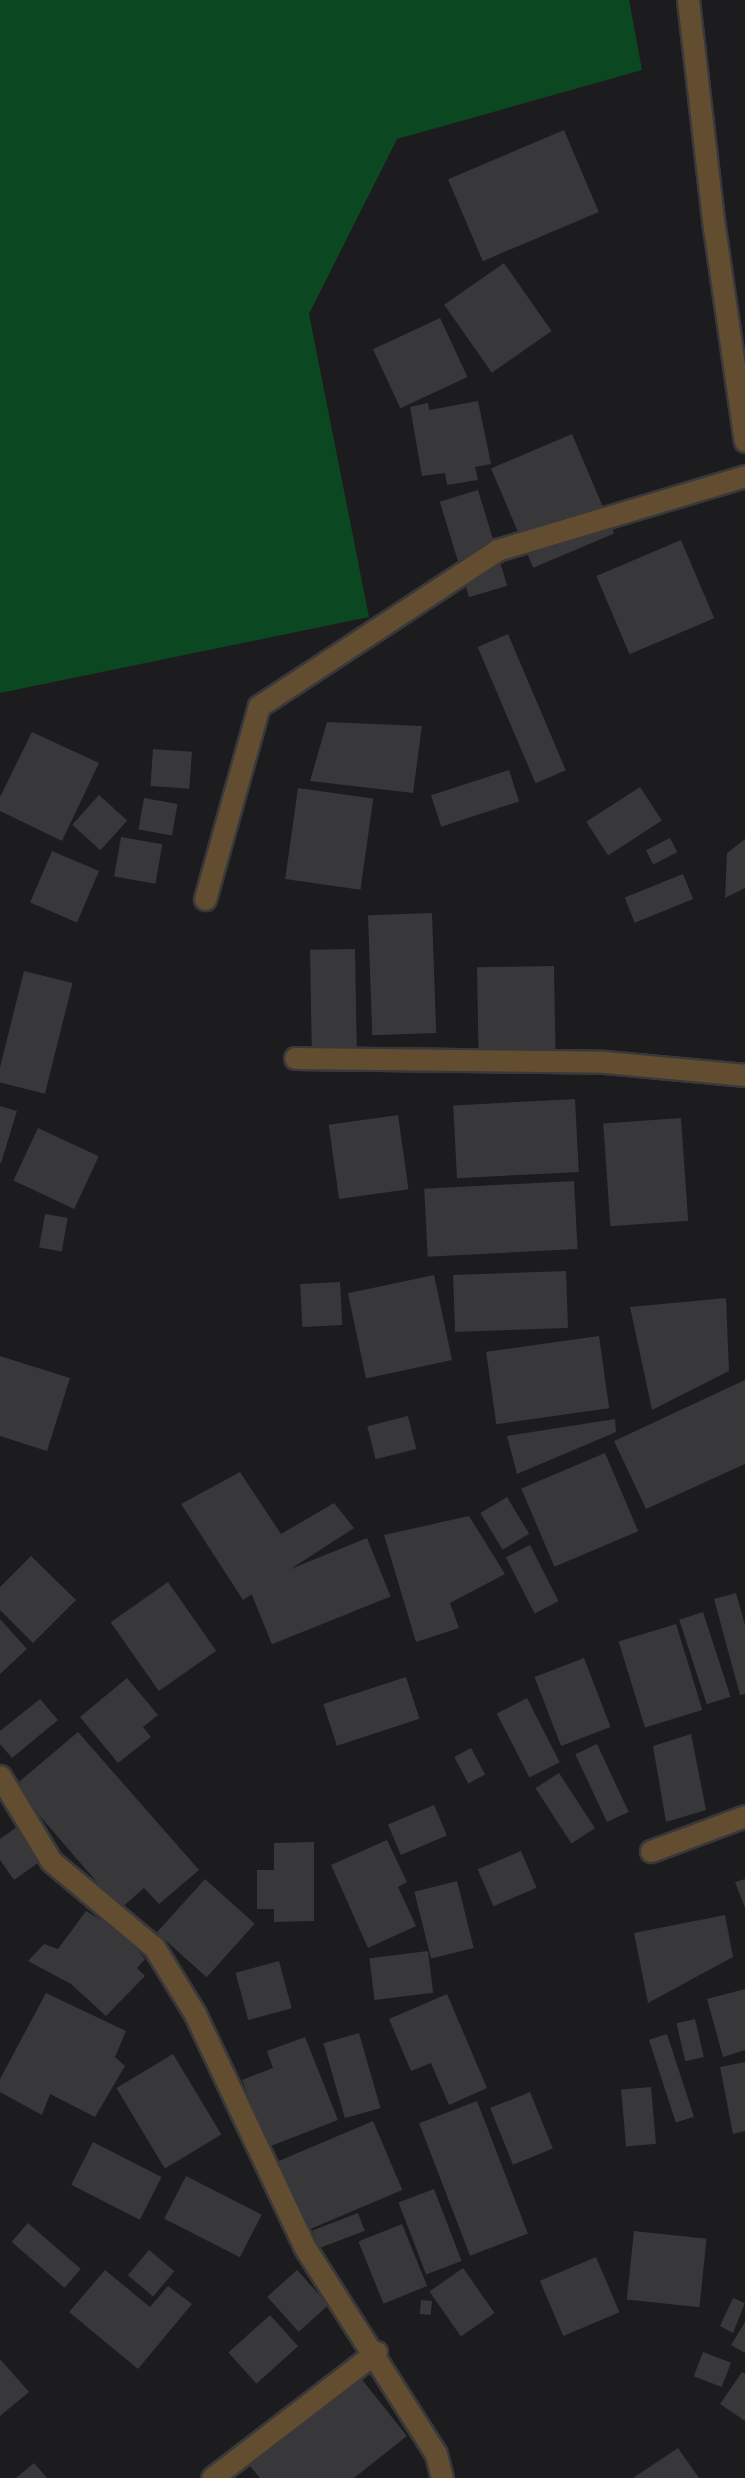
<!DOCTYPE html>
<style>
body{margin:0}
#map{position:relative;width:745px;height:2478px;overflow:hidden;background:#1c1b1e;font-family:Signika,sans-serif}
div>[style]{position:absolute}
.green>*{inset:0;background:#0b4821}
.building>*{inset:0;background:#383739;transform-origin:0 0}
.roads{filter:drop-shadow(2px 0 #39383b) drop-shadow(-2px 0 #39383b) drop-shadow(0 2px #39383b) drop-shadow(0 -2px #39383b)}
.minor>*{height:21px;margin:-10.5px;padding:0 10.5px;transform-origin:10.5px;border-radius:10.5px;background:#624d31}
span{translate:-50% -50%;white-space:nowrap;text-align:center;line-height:1.15;-webkit-text-stroke:5px #070607;paint-order:stroke}
</style>
<div id="map">
<div class="green">
<div style="clip-path:polygon(0 0,629px 0,642px 70px,397px 139px,309px 314px,369px 617px,0 693px)"></div>
</div>
<div class="building">
<div style="left:564px;top:130px;width:89px;height:126px;rotate:67deg"></div>
<div style="left:504px;top:263px;width:83px;height:73px;rotate:55deg"></div>
<div style="left:440px;top:318px;width:65px;height:74px;rotate:65deg"></div>
<div style="clip-path:polygon(478px 401px,491px 464px,475px 467px,478px 480px,447px 485px,445px 473px,422px 476px,410px 407px,428px 403px,429px 410px)"></div>
<div style="left:572px;top:434px;width:108px;height:88px;rotate:67deg"></div>
<div style="left:478px;top:490px;width:100px;height:40px;rotate:73deg"></div>
<div style="left:681px;top:540px;width:85px;height:92px;rotate:67deg"></div>
<div style="left:508px;top:634px;width:148px;height:33px;rotate:67deg"></div>
<div style="clip-path:polygon(327px 722px,422px 726px,413px 793px,310px 781px)"></div>
<div style="clip-path:polygon(32px 732px,99px 763px,62px 841px,0 811px,0 797px)"></div>
<div style="left:153px;top:749px;width:39px;height:37px;rotate:4deg"></div>
<div style="left:509px;top:770px;width:33px;height:82px;rotate:72deg"></div>
<div style="left:640px;top:787px;width:40px;height:64px;rotate:57deg"></div>
<div style="left:298px;top:788px;width:76px;height:92px;rotate:8deg"></div>
<div style="left:99px;top:795px;width:38px;height:40px;rotate:42deg"></div>
<div style="left:144px;top:798px;width:34px;height:32px;rotate:10deg"></div>
<div style="left:121px;top:837px;width:42px;height:40px;rotate:10deg"></div>
<div style="left:670px;top:838px;width:16px;height:27px;rotate:63deg"></div>
<div style="clip-path:polygon(745px 839px,745px 888px,725px 898px,727px 853px)"></div>
<div style="left:52px;top:851px;width:51px;height:56px;rotate:23deg"></div>
<div style="left:683px;top:874px;width:27px;height:63px;rotate:68deg"></div>
<div style="left:432px;top:913px;width:120px;height:64px;rotate:88deg"></div>
<div style="left:355px;top:949px;width:104px;height:45px;rotate:89deg"></div>
<div style="left:554px;top:966px;width:104px;height:77px;rotate:89deg"></div>
<div style="left:24px;top:971px;width:50px;height:114px;rotate:14deg"></div>
<div style="left:575px;top:1099px;width:73px;height:122px;rotate:87deg"></div>
<div style="clip-path:polygon(0 1106px,17px 1111px,1px 1163px,0 1163px)"></div>
<div style="left:398px;top:1115px;width:75px;height:70px;rotate:82deg"></div>
<div style="left:681px;top:1118px;width:103px;height:78px;rotate:86deg"></div>
<div style="left:38px;top:1128px;width:67px;height:58px;rotate:25deg"></div>
<div style="left:574px;top:1181px;width:68px;height:150px;rotate:87deg"></div>
<div style="left:45px;top:1214px;width:23px;height:34px;rotate:10deg"></div>
<div style="left:566px;top:1271px;width:57px;height:113px;rotate:88deg"></div>
<div style="left:434px;top:1275px;width:87px;height:88px;rotate:78deg"></div>
<div style="left:340px;top:1282px;width:43px;height:40px;rotate:87deg"></div>
<div style="clip-path:polygon(726px 1298px,729px 1371px,652px 1410px,630px 1307px)"></div>
<div style="left:599px;top:1336px;width:73px;height:114px;rotate:82deg"></div>
<div style="clip-path:polygon(0 1356px,70px 1378px,47px 1451px,0 1436px)"></div>
<div style="clip-path:polygon(745px 1380px,745px 1464px,646px 1509px,614px 1441px)"></div>
<div style="left:408px;top:1416px;width:34px;height:42px;rotate:76deg"></div>
<div style="clip-path:polygon(615px 1419px,616px 1432px,517px 1474px,507px 1436px)"></div>
<div style="left:605px;top:1453px;width:85px;height:91px;rotate:67deg"></div>
<div style="clip-path:polygon(240px 1472px,281px 1534px,334px 1503px,354px 1528px,243px 1600px,181px 1504px)"></div>
<div style="left:507px;top:1497px;width:43px;height:31px;rotate:59deg"></div>
<div style="clip-path:polygon(469px 1516px,505px 1574px,450px 1603px,459px 1628px,416px 1642px,384px 1535px)"></div>
<div style="left:367px;top:1538px;width:63px;height:128px;rotate:68deg"></div>
<div style="left:530px;top:1545px;width:63px;height:27px;rotate:63deg"></div>
<div style="clip-path:polygon(31px 1556px,76px 1600px,33px 1643px,0 1610px,0 1587px)"></div>
<div style="left:168px;top:1582px;width:84px;height:70px;rotate:55deg"></div>
<div style="clip-path:polygon(736px 1593px,745px 1625px,745px 1694px,740px 1695px,714px 1599px)"></div>
<div style="left:703px;top:1612px;width:89px;height:25px;rotate:72deg"></div>
<div style="clip-path:polygon(0 1619px,27px 1649px,0 1674px)"></div>
<div style="left:676px;top:1624px;width:90px;height:60px;rotate:73deg"></div>
<div style="left:584px;top:1658px;width:74px;height:53px;rotate:69deg"></div>
<div style="left:406px;top:1677px;width:44px;height:87px;rotate:72deg"></div>
<div style="clip-path:polygon(127px 1678px,158px 1715px,143px 1727px,151px 1737px,118px 1763px,80px 1717px)"></div>
<div style="left:527px;top:1698px;width:72px;height:34px;rotate:63deg"></div>
<div style="clip-path:polygon(40px 1699px,58px 1720px,12px 1758px,0 1744px,0 1731px)"></div>
<div style="clip-path:polygon(78px 1732px,199px 1870px,159px 1904px,144px 1888px,120px 1909px,14px 1786px)"></div>
<div style="clip-path:polygon(691px 1734px,706px 1810px,666px 1822px,653px 1746px)"></div>
<div style="left:597px;top:1744px;width:75px;height:24px;rotate:65deg"></div>
<div style="left:471px;top:1748px;width:30px;height:19px;rotate:62deg"></div>
<div style="left:559px;top:1773px;width:66px;height:28px;rotate:57deg"></div>
<div style="left:434px;top:1805px;width:33px;height:50px;rotate:67deg"></div>
<div style="clip-path:polygon(21px 1824px,45px 1858px,14px 1880px,0 1860px,0 1839px)"></div>
<div style="clip-path:polygon(387px 1840px,407px 1882px,398px 1887px,416px 1926px,368px 1948px,331px 1865px)"></div>
<div style="clip-path:polygon(314px 1842px,314px 1921px,274px 1922px,274px 1909px,257px 1909px,257px 1870px,274px 1870px,274px 1843px)"></div>
<div style="left:521px;top:1851px;width:40px;height:47px;rotate:67deg"></div>
<div style="left:205px;top:1879px;width:67px;height:72px;rotate:42deg"></div>
<div style="clip-path:polygon(745px 1879px,745px 1908px,735px 1882px)"></div>
<div style="left:457px;top:1881px;width:69px;height:44px;rotate:76deg"></div>
<div style="clip-path:polygon(86px 1911px,120px 1931px,145px 1959px,137px 1968px,145px 1976px,106px 2016px,71px 1984px,28px 1961px,44px 1944px,58px 1949px)"></div>
<div style="clip-path:polygon(725px 1915px,733px 1957px,648px 2003px,634px 1933px)"></div>
<div style="left:428px;top:1951px;width:42px;height:59px;rotate:83deg"></div>
<div style="left:279px;top:1961px;width:49px;height:45px;rotate:75deg"></div>
<div style="clip-path:polygon(745px 1989px,745px 2050px,723px 2057px,707px 1999px)"></div>
<div style="clip-path:polygon(46px 1993px,126px 2031px,115px 2057px,125px 2066px,95px 2117px,50px 2094px,42px 2115px,0 2092px,0 2079px)"></div>
<div style="clip-path:polygon(447px 1994px,487px 2088px,449px 2105px,431px 2063px,411px 2071px,389px 2019px)"></div>
<div style="left:695px;top:2019px;width:39px;height:19px;rotate:77deg"></div>
<div style="left:359px;top:2033px;width:78px;height:37px;rotate:74deg"></div>
<div style="left:667px;top:2034px;width:87px;height:19px;rotate:72deg"></div>
<div style="clip-path:polygon(305px 2037px,338px 2120px,268px 2147px,242px 2080px,273px 2068px,267px 2051px)"></div>
<div style="left:173px;top:2054px;width:94px;height:66px;rotate:59deg"></div>
<div style="clip-path:polygon(745px 2062px,745px 2131px,733px 2134px,720px 2067px)"></div>
<div style="left:651px;top:2087px;width:57px;height:30px;rotate:85deg"></div>
<div style="left:530px;top:2092px;width:61px;height:43px;rotate:68deg"></div>
<div style="left:477px;top:2101px;width:142px;height:62px;rotate:69deg"></div>
<div style="left:373px;top:2121px;width:75px;height:103px;rotate:67deg"></div>
<div style="left:93px;top:2142px;width:77px;height:48px;rotate:27deg"></div>
<div style="left:186px;top:2176px;width:85px;height:48px;rotate:27deg"></div>
<div style="left:434px;top:2189px;width:77px;height:38px;rotate:69deg"></div>
<div style="left:358px;top:2213px;width:19px;height:49px;rotate:69deg"></div>
<div style="left:28px;top:2223px;width:70px;height:25px;rotate:41deg"></div>
<div style="left:402px;top:2224px;width:67px;height:47px;rotate:68deg"></div>
<div style="left:634px;top:2231px;width:73px;height:69px;rotate:6deg"></div>
<div style="left:149px;top:2250px;width:33px;height:33px;rotate:40deg"></div>
<div style="left:596px;top:2257px;width:60px;height:61px;rotate:67deg"></div>
<div style="left:463px;top:2268px;width:55px;height:41px;rotate:55deg"></div>
<div style="clip-path:polygon(105px 2270px,150px 2307px,168px 2286px,192px 2304px,138px 2369px,69px 2312px)"></div>
<div style="left:297px;top:2270px;width:47px;height:40px;rotate:48deg"></div>
<div style="clip-path:polygon(733px 2298px,745px 2303px,733px 2333px,720px 2326px)"></div>
<div style="left:421px;top:2300px;width:11px;height:14px;rotate:5deg"></div>
<div style="left:270px;top:2315px;width:42px;height:56px;rotate:48deg"></div>
<div style="clip-path:polygon(745px 2322px,745px 2353px,731px 2345px)"></div>
<div style="left:703px;top:2352px;width:30px;height:26px;rotate:21deg"></div>
<div style="clip-path:polygon(0 2359px,29px 2392px,0 2416px)"></div>
<div style="clip-path:polygon(742px 2372px,745px 2374px,745px 2421px,720px 2404px)"></div>
<div style="clip-path:polygon(360px 2377px,407px 2436px,354px 2478px,260px 2478px,249px 2465px)"></div>
<div style="clip-path:polygon(678px 2448px,699px 2478px,633px 2478px)"></div>
<div style="clip-path:polygon(34px 2463px,47px 2478px,16px 2478px)"></div>
</div>
<div class="roads">
<div class="minor">
<div style="left:688px;top:0;width:228px;rotate:83.5deg"></div>
<div style="left:714px;top:227px;width:216px;rotate:81.8deg"></div>
<div style="left:205px;top:899px;width:200px;rotate:-74.4deg"></div>
<div style="left:259px;top:706px;width:285px;rotate:-33.2deg"></div>
<div style="left:497px;top:550px;width:259px;rotate:-16.6deg"></div>
<div style="left:295px;top:1058px;width:310px;rotate:0.7deg"></div>
<div style="left:605px;top:1062px;width:141px;rotate:5.3deg"></div>
<div style="left:0;top:1776px;width:99px;rotate:59deg"></div>
<div style="left:51px;top:1861px;width:134px;rotate:39.9deg"></div>
<div style="left:154px;top:1947px;width:79px;rotate:58.5deg"></div>
<div style="left:195px;top:2014px;width:256px;rotate:64.8deg"></div>
<div style="left:304px;top:2246px;width:246px;rotate:57.6deg"></div>
<div style="left:436px;top:2454px;width:25px;rotate:76deg"></div>
<div style="left:651px;top:1851px;width:100px;rotate:-20.4deg"></div>
<div style="left:212px;top:2478px;width:207px;rotate:-37.5deg"></div>
</div>
</div>
</div>
